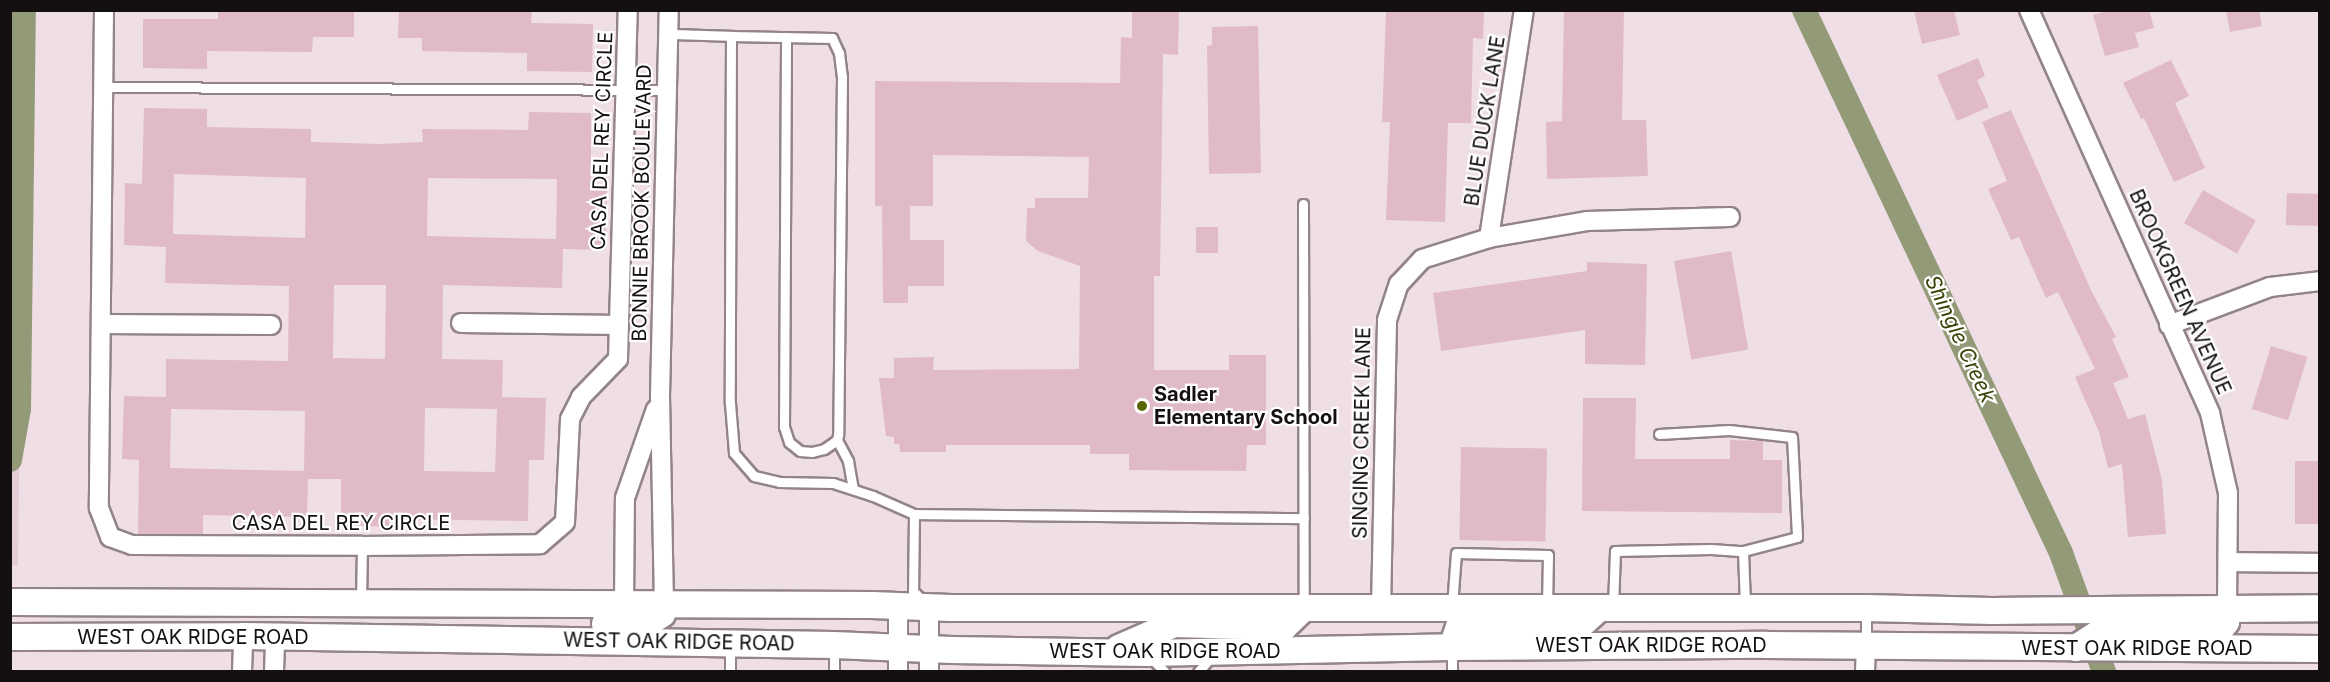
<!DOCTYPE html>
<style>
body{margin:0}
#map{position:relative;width:2330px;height:682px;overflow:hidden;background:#efdee5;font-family:Inter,sans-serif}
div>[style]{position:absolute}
.built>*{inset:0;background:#e4cdd7}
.canal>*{height:24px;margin:-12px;padding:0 12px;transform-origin:12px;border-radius:12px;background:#939a77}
.building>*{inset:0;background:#e1bac9;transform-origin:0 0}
.roads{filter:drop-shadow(2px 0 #93848a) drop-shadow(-2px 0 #93848a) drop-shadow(0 2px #93848a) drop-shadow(0 -2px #93848a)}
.lane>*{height:9px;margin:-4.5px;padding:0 4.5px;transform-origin:4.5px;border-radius:4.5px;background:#fff}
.street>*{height:18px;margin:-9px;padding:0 9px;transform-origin:9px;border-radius:9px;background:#fff}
.secondary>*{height:26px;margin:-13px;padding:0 13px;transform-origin:13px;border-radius:13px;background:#fff}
.dots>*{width:16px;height:16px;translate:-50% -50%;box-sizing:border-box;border:3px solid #fff;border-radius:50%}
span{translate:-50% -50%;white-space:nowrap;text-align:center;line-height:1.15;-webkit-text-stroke:4.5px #fff;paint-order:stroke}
.street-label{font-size:20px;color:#140f11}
.poi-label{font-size:20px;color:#140f11;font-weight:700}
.left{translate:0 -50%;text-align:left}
.water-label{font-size:21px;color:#3b4206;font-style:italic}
.frame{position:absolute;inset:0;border:12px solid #140f11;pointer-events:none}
</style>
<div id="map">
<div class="built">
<div style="clip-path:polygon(25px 11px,18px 566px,11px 565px,10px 11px)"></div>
</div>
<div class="canal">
<div style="left:1804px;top:10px;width:601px;rotate:64.67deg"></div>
<div style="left:2061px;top:553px;width:127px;rotate:70.1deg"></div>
<div style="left:10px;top:460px;width:52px;rotate:-80deg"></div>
<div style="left:19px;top:409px;width:399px;rotate:-89.3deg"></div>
</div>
<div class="building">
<div style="clip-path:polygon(218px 10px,354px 10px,354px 37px,313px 37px,312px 52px,207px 51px,207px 69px,143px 68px,143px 19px,218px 19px)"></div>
<div style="clip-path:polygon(399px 10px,532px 10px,531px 23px,593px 24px,592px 72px,527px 71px,527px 53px,422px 51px,422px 38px,398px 38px)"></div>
<div style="clip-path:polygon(1132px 10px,1179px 10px,1178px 55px,1163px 54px,1160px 276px,1154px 276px,1154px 370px,1229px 370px,1229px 355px,1266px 355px,1266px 445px,1247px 445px,1246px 471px,1129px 470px,1129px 454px,1090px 454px,1090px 445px,946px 445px,946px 452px,900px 452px,899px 444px,894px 444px,894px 437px,886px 436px,879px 378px,894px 378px,894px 358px,934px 357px,933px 370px,1079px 369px,1080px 266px,1038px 251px,1026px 241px,1027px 208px,1035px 208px,1035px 198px,1088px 198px,1089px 157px,933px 155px,933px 206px,910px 206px,910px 240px,944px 240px,944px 286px,908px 286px,908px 303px,883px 303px,882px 206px,875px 206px,875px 81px,1120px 83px,1121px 37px,1132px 38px)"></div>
<div style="clip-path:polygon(1386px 10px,1484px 10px,1483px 39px,1473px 38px,1471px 123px,1448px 123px,1445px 222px,1386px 220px,1390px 122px,1382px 122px)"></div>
<div style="clip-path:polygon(1564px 10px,1624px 10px,1622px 120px,1646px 120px,1648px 176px,1547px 179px,1546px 122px,1562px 121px)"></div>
<div style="clip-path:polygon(1914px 10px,1954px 10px,1960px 35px,1922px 44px)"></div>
<div style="clip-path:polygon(2110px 10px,2149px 10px,2154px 28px,2135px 33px,2139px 47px,2105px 56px,2093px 15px)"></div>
<div style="clip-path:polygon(2226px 10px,2259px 10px,2262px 26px,2230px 32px)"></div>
<div style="clip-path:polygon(1258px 26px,1261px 173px,1209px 174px,1207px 46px,1212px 45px,1212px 27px)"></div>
<div style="clip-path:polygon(1978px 58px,1985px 76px,1977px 80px,1989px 107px,1957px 121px,1937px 75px)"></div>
<div style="clip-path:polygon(2171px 60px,2189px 96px,2175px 103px,2205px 168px,2174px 182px,2144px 118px,2141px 119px,2123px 83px)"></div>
<div style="clip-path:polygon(evenodd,144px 108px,207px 109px,207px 127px,311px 129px,311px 142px,381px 144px,423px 142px,422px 129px,528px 130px,529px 112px,591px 113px,591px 188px,607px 188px,605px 250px,563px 249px,562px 288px,443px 285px,442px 359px,503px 360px,502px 397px,546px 398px,544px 460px,529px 460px,528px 521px,389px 519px,389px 527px,341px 525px,341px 479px,308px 479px,307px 517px,203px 515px,203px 534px,138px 534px,139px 460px,122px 459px,124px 396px,166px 397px,166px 359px,288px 361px,289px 286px,165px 283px,166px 247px,124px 245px,125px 183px,142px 184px,144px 108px,174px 174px,306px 178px,305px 238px,173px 234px,174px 174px,144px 108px,428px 178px,557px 179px,556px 239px,427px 236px,428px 178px,144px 108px,334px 285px,386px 285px,385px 359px,333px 358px,334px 285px,144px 108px,425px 408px,497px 409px,495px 472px,424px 471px,425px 408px,144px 108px,171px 409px,305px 411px,304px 471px,170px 468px,171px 409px)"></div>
<div style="clip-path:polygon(2011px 110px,2091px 290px,2116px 337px,2112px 339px,2129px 377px,2113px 383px,2128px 419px,2145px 414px,2162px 480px,2166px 534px,2128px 537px,2122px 464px,2108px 468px,2099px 432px,2075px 377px,2095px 369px,2058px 292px,2046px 298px,2019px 237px,2011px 240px,1988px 189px,2007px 181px,1982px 122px)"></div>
<div style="left:2203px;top:190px;width:61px;height:38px;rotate:30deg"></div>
<div style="left:2287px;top:193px;width:32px;height:32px;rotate:2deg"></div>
<div style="left:1196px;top:227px;width:22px;height:26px"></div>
<div style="left:1731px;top:251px;width:100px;height:58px;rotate:80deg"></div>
<div style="clip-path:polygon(1587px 262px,1647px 264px,1645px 365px,1585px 364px,1585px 330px,1441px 351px,1433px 293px,1587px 271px)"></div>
<div style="left:2271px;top:346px;width:38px;height:66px;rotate:17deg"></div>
<div style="clip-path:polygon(1583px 398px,1636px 398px,1635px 459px,1730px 459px,1730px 440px,1763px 441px,1763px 460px,1782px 460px,1782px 513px,1582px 511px)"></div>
<div style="left:1461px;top:447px;width:86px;height:93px;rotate:1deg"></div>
<div style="left:2295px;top:461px;width:24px;height:63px"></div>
</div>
<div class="roads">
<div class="lane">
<div style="left:669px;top:34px;width:62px;rotate:1.8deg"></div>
<div style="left:731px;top:36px;width:367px;rotate:90.2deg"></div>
<div style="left:730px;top:403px;width:50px;rotate:85.4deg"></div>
<div style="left:734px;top:453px;width:30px;rotate:49deg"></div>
<div style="left:754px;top:476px;width:26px;rotate:13deg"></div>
<div style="left:779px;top:482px;width:54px;rotate:1.1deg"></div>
<div style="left:833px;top:483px;width:42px;rotate:18deg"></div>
<div style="left:873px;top:496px;width:45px;rotate:23.7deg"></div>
<div style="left:914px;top:514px;width:390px;rotate:0.6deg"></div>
<div style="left:731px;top:36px;width:101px;rotate:1.1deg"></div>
<div style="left:832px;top:38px;width:17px;rotate:65deg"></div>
<div style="left:839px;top:53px;width:24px;rotate:83deg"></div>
<div style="left:842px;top:77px;width:358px;rotate:90.6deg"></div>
<div style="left:838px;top:435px;width:5px;rotate:101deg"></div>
<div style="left:837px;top:440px;width:16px;rotate:145deg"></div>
<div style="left:824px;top:449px;width:12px;rotate:166deg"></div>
<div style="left:812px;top:452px;width:12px;rotate:-175deg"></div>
<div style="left:800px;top:451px;width:14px;rotate:-141deg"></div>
<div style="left:789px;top:442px;width:16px;rotate:-108deg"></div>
<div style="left:784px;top:427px;width:390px;rotate:-89.7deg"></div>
<div style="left:103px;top:87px;width:565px;rotate:0.3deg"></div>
<div style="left:1303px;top:204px;width:403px;rotate:89.9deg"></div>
<div style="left:1659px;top:434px;width:70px;rotate:-3.3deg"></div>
<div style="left:1729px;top:430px;width:63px;rotate:6.3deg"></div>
<div style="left:1792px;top:437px;width:100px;rotate:87.1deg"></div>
<div style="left:1797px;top:537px;width:56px;rotate:165.5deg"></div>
<div style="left:837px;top:440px;width:24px;rotate:62deg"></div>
<div style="left:848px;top:461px;width:28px;rotate:80deg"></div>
<div style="left:914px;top:514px;width:77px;rotate:90.7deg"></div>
<div style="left:913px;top:591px;width:17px;rotate:45deg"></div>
<div style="left:361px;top:600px;width:54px;rotate:-88.9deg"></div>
<div style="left:1452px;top:606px;width:53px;rotate:-85.7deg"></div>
<div style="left:1456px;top:553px;width:92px;rotate:1.2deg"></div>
<div style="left:1548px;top:555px;width:51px;rotate:91.1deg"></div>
<div style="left:1613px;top:606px;width:55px;rotate:-87.9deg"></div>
<div style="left:1615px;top:551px;width:96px;rotate:-1.2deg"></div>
<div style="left:1711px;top:549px;width:32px;rotate:4deg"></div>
<div style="left:1743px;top:551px;width:55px;rotate:87.9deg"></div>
<div style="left:1866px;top:643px;width:34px;rotate:-90deg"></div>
<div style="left:1452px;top:649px;width:23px;rotate:90deg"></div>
<div style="left:1150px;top:657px;width:21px;rotate:45deg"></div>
<div style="left:730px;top:672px;width:28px;rotate:-90deg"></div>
<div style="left:834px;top:672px;width:25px;rotate:-90deg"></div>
<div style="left:1198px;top:672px;width:18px;rotate:-49deg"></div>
</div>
<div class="street">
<div style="left:104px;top:10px;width:498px;rotate:90.6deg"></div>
<div style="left:99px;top:508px;width:31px;rotate:69deg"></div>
<div style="left:110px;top:537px;width:23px;rotate:20deg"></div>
<div style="left:132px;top:545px;width:230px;rotate:0.2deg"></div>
<div style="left:362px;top:546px;width:178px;rotate:-0.6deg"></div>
<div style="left:540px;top:544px;width:33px;rotate:-41deg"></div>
<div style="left:565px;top:522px;width:103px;rotate:-87.2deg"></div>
<div style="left:570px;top:419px;width:25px;rotate:-63deg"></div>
<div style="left:581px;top:397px;width:53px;rotate:-45.8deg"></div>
<div style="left:618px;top:359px;width:349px;rotate:-88.4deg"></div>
<div style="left:2029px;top:10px;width:442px;rotate:65.8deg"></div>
<div style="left:2210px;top:413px;width:82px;rotate:77.3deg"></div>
<div style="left:2228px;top:493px;width:115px;rotate:90.5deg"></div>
<div style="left:1489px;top:238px;width:231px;rotate:-81.3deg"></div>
<div style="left:461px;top:323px;width:158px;rotate:0.7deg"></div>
<div style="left:101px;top:324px;width:170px;rotate:0.3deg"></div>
<div style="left:2169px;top:325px;width:108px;rotate:-20.6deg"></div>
<div style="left:2270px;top:287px;width:50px;rotate:-6.8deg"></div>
<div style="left:2228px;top:562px;width:92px;rotate:0.6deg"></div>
<div style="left:624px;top:604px;width:106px;rotate:-89.5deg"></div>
<div style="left:625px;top:498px;width:94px;rotate:-70.8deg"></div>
<div style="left:664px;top:605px;width:209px;rotate:-91.1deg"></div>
<div style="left:660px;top:396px;width:386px;rotate:-88.7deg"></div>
<div style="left:1381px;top:608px;width:288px;rotate:-88.8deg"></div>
<div style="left:1387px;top:320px;width:38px;rotate:-72deg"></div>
<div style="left:1399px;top:284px;width:34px;rotate:-47deg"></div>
<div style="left:1422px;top:259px;width:70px;rotate:-17.4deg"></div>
<div style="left:1489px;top:238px;width:99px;rotate:-9.8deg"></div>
<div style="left:1587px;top:221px;width:143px;rotate:-1.6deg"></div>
<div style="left:242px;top:672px;width:36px;rotate:-88deg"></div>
<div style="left:274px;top:672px;width:35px;rotate:-88deg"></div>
<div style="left:898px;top:672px;width:65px;rotate:-90deg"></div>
<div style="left:929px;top:672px;width:64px;rotate:-90deg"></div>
<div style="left:1865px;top:672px;width:26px;rotate:-88deg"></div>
</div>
<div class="secondary">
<div style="left:10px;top:602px;width:862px;rotate:0.2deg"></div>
<div style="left:872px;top:605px;width:79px;rotate:2.2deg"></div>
<div style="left:951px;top:608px;width:915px"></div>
<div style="left:1866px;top:608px;width:126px;rotate:1.4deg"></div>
<div style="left:1992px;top:611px;width:328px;rotate:-0.5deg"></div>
<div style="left:605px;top:624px;width:43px;rotate:-1.3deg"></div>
<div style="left:648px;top:623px;width:17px;rotate:-33deg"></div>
<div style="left:662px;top:614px;width:9px;rotate:-77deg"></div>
<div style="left:10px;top:637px;width:233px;rotate:-0.2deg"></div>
<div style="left:243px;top:636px;width:591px;rotate:0.87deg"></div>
<div style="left:834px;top:645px;width:118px;rotate:2.4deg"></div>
<div style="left:952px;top:650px;width:194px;rotate:0.9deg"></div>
<div style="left:1146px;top:653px;width:306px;rotate:-1.1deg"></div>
<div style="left:1452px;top:647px;width:314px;rotate:-0.4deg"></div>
<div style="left:1766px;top:645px;width:554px;rotate:0.41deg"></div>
<div style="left:1452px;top:647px;width:21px;rotate:-71deg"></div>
<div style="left:1459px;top:627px;width:117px;rotate:1deg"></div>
<div style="left:1576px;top:629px;width:31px;rotate:-42deg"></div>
<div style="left:1119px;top:648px;width:60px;rotate:-23.6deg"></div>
<div style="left:1174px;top:624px;width:110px;rotate:1.6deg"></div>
<div style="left:1284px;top:627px;width:28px;rotate:-44deg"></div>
<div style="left:2076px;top:648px;width:33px;rotate:-33deg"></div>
<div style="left:2104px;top:630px;width:118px;rotate:-1.5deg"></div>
<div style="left:2222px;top:627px;width:6px;rotate:-51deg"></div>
<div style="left:2226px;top:622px;width:14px;rotate:-86deg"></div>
</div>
</div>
<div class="dots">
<div style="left:1142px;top:406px;background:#596405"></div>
</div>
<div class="street-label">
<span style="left:1485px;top:121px;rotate:-81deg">BLUE DUCK LANE</span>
<span style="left:602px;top:141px;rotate:-88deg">CASA DEL REY CIRCLE</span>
<span style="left:642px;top:203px;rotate:-89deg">BONNIE BROOK BOULEVARD</span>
<span style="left:2180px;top:292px;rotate:66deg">BROOKGREEN AVENUE</span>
<span style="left:1362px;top:433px;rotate:-89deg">SINGING CREEK LANE</span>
<span style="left:341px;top:523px">CASA DEL REY CIRCLE</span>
<span style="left:193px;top:637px">WEST OAK RIDGE ROAD</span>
<span style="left:679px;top:642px;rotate:1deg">WEST OAK RIDGE ROAD</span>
<span style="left:1651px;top:645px">WEST OAK RIDGE ROAD</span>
<span style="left:2137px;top:648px">WEST OAK RIDGE ROAD</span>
<span style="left:1165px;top:651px">WEST OAK RIDGE ROAD</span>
</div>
<div class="poi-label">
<span class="left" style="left:1154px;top:406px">Sadler<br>Elementary School</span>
</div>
<div class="water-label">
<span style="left:1960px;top:339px;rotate:65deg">Shingle Creek</span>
</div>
<div class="frame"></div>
</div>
